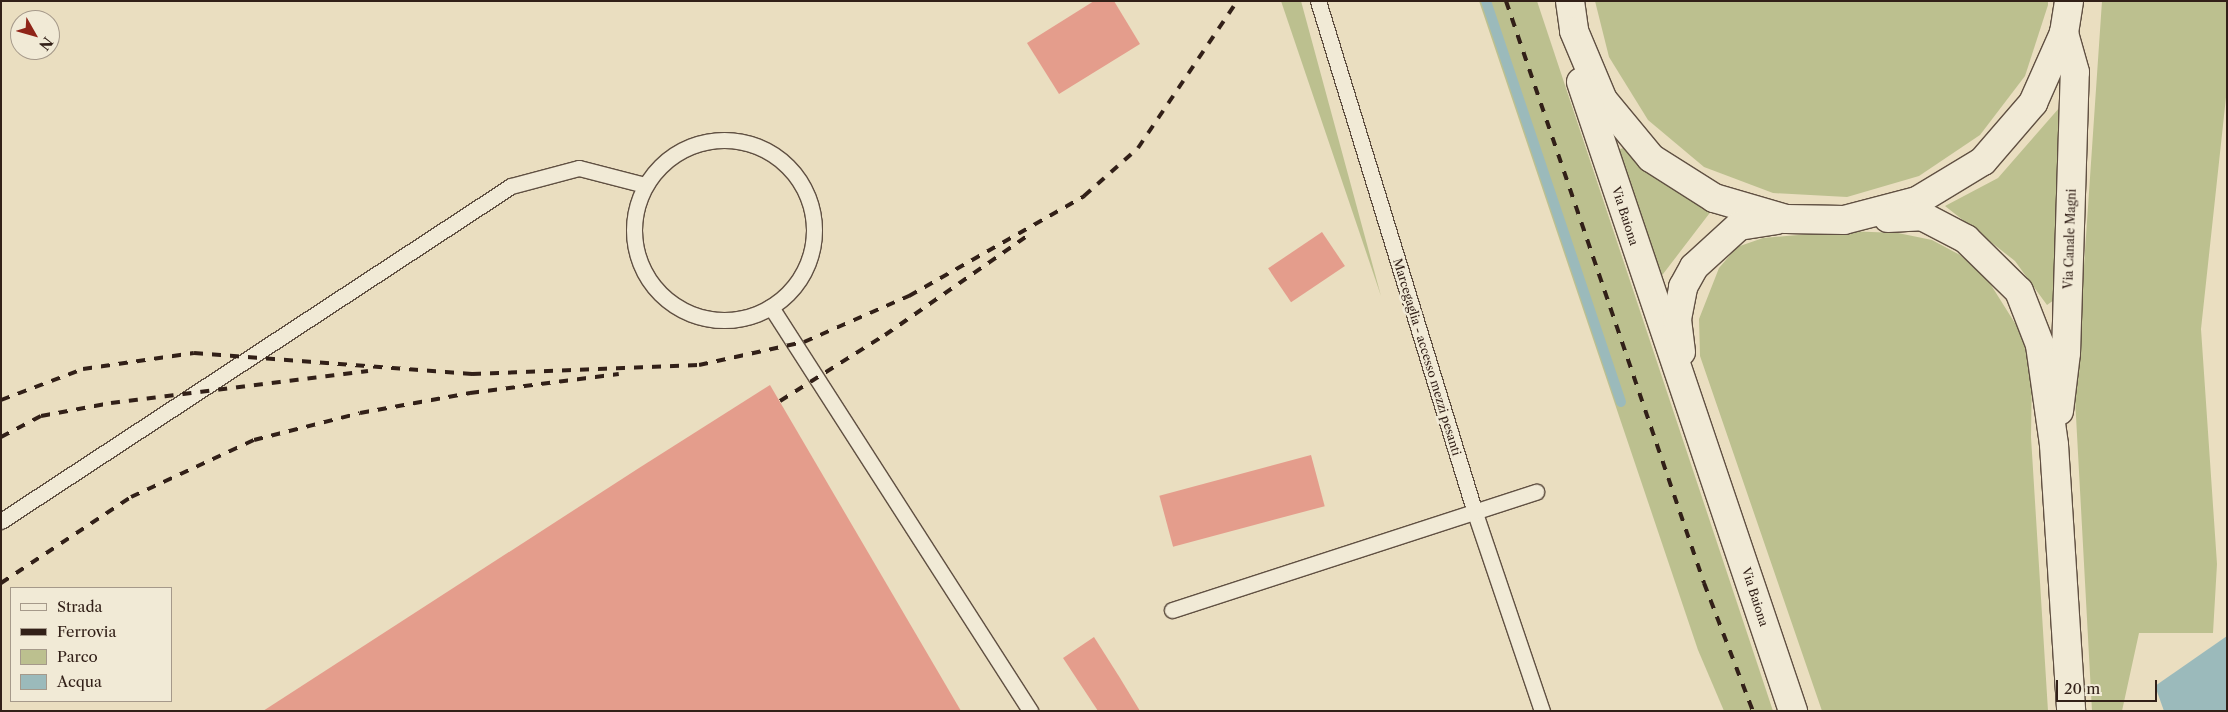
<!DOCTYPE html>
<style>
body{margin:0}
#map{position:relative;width:2228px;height:712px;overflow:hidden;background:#eadec0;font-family:"Libre Caslon Text",serif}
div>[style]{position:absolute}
.green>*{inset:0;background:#bcc08f}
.water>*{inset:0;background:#9bbabb}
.stream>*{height:10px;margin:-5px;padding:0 5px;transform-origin:5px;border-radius:5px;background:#9bbabb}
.building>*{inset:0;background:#e49d8c;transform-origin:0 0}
.roads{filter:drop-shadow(1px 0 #605042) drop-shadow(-1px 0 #605042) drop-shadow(0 1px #605042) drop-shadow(0 -1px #605042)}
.service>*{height:15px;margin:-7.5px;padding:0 7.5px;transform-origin:7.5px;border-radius:7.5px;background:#f1ead6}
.service>.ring{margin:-7.5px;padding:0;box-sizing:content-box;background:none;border:15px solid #f1ead6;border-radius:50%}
.secondary>*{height:28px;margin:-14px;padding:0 14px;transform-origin:14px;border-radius:14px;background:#f1ead6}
.rail>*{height:4px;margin-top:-2px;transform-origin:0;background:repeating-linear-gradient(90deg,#322018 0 9px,transparent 0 18px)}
span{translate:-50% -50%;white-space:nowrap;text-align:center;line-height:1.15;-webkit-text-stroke:5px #f1ead6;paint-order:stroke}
.street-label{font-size:12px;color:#322018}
.frame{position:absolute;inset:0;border:2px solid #322018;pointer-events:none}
.legend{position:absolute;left:10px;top:587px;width:162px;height:115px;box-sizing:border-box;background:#f1ead6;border:1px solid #a5998a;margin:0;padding:6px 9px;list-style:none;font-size:15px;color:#322018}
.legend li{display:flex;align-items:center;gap:10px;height:25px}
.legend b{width:25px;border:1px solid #a5998a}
.north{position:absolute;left:10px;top:10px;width:50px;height:50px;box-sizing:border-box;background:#f1ead6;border:1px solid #a5998a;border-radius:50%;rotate:128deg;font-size:14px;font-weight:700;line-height:20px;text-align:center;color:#322018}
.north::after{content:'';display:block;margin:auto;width:18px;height:22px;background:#8f2418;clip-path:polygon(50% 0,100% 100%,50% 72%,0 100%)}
.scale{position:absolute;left:2056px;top:680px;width:101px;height:22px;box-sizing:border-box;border:2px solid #322018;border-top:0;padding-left:6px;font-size:15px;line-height:18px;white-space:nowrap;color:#322018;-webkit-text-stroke:4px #f1ead6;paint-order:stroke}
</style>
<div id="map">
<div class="green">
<div style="clip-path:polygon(1281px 1px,1301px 1px,1381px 296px)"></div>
<div style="clip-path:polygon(1479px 1px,1537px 1px,1773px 711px,1724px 711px,1698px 650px)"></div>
<div style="clip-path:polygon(1595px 1px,2048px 1px,2048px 5px,2025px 76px,1980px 135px,1919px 176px,1847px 197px,1773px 193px,1704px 167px,1648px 120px,1609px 57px)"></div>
<div style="clip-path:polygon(2102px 1px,2227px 1px,2227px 88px,2201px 329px,2217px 564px,2213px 633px,2139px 633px,2122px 711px,2092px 711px,2075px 398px)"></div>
<div style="clip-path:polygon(2060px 107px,2054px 300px,2047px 305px,2015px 261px,1945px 206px,1998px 178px)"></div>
<div style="clip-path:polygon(1623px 148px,1665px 184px,1712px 210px,1660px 278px,1618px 150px)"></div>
<div style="clip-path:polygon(1845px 231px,1898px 233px,1932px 240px,1960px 255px,1986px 277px,2023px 336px,2032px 372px,2031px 437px,2048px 711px,1822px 711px,1700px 356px,1699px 319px,1719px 268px,1737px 247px,1763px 238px)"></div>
</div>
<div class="water">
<div style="clip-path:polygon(2227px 636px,2227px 711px,2164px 711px,2155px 686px)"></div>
</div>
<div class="stream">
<div style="left:1486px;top:1px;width:423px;rotate:71.4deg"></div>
</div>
<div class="building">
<div style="clip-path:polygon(1094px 1px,1114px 1px,1140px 44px,1059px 94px,1027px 43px)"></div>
<div style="left:1322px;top:232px;width:41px;height:65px;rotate:56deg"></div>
<div style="clip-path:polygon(770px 385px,961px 711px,263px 711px,639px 468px)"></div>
<div style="left:1311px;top:455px;width:53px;height:157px;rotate:75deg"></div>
<div style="clip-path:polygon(1094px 637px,1120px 678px,1140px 711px,1098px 711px,1063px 658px)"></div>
</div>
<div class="roads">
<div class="service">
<div style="left:1318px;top:1px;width:536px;rotate:72.95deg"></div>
<div style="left:1475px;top:513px;width:209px;rotate:71.3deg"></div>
<div class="ring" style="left:634px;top:140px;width:165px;height:165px"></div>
<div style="left:771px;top:307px;width:480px;rotate:57.3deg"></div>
<div style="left:1px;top:521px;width:610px;rotate:-33.3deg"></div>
<div style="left:511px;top:186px;width:70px;rotate:-14.8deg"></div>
<div style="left:579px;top:168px;width:68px;rotate:14.4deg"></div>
<div style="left:1172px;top:610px;width:383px;rotate:-18deg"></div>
</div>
<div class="secondary">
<div style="left:1570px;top:1px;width:30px;rotate:82deg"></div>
<div style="left:1574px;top:31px;width:75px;rotate:67.2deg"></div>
<div style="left:1603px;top:100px;width:75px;rotate:50.4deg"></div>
<div style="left:1651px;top:158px;width:75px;rotate:32.4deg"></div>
<div style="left:1714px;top:198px;width:75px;rotate:16.3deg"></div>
<div style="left:1786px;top:219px;width:58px;rotate:1deg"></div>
<div style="left:1844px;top:220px;width:75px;rotate:-14.6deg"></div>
<div style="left:1917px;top:201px;width:77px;rotate:-31.2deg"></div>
<div style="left:1983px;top:161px;width:77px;rotate:-49.2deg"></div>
<div style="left:2033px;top:103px;width:77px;rotate:-66.1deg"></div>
<div style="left:2064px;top:33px;width:32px;rotate:-81deg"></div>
<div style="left:1581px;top:82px;width:664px;rotate:71.37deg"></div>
<div style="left:1888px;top:218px;width:34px;rotate:-3deg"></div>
<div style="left:1922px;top:216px;width:50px;rotate:27.6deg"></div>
<div style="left:1966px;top:239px;width:74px;rotate:44.5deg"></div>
<div style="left:2019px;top:291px;width:58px;rotate:68.7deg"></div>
<div style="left:2040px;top:345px;width:101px;rotate:82deg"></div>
<div style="left:2054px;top:445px;width:267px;rotate:86.3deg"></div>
<div style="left:1681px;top:352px;width:33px;rotate:-97deg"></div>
<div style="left:1677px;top:319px;width:33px;rotate:-79deg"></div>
<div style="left:1683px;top:287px;width:23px;rotate:-61deg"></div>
<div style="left:1694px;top:267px;width:61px;rotate:-42.3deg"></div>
<div style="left:1739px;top:226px;width:37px;rotate:-9deg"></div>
<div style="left:2059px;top:411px;width:58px;rotate:-83.1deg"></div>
<div style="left:2066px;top:353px;width:281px;rotate:-88.2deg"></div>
<div style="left:2075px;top:72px;width:41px;rotate:-105.8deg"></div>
</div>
</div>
<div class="rail">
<div style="left:1506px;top:1px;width:615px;rotate:71.21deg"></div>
<div style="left:1704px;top:583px;width:137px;rotate:69.1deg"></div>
<div style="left:1px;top:400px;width:88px;rotate:-20.7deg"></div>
<div style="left:83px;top:369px;width:112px;rotate:-8.2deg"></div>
<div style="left:194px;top:353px;width:279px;rotate:4.3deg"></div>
<div style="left:472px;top:374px;width:227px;rotate:-2.3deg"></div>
<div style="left:699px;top:365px;width:107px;rotate:-12.4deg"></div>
<div style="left:804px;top:342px;width:115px;rotate:-23.7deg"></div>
<div style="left:909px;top:296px;width:202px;rotate:-29.7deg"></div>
<div style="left:1084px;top:196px;width:72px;rotate:-41.6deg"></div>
<div style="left:1138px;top:148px;width:177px;rotate:-56deg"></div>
<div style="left:780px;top:401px;width:124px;rotate:-32.2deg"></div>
<div style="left:885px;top:335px;width:173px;rotate:-34.9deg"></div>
<div style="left:1px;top:437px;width:45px;rotate:-27.7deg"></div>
<div style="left:41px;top:416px;width:71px;rotate:-10.5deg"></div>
<div style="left:111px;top:403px;width:259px;rotate:-7.1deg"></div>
<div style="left:1px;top:583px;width:156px;rotate:-33.5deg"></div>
<div style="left:131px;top:497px;width:136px;rotate:-24.9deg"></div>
<div style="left:254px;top:440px;width:109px;rotate:-14.3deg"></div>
<div style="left:360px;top:413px;width:112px;rotate:-10.3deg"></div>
<div style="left:470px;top:393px;width:150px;rotate:-7.3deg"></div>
</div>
<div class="street-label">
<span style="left:1625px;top:216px;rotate:72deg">Via Baiona</span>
<span style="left:2070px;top:239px;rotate:-88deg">Via Canale Magni</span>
<span style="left:1427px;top:357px;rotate:73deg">Marcegaglia - accesso mezzi pesanti</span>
<span style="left:1755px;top:597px;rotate:72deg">Via Baiona</span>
</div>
<div class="frame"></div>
<ul class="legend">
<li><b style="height:6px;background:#f1ead6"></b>Strada</li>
<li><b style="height:6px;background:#322018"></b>Ferrovia</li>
<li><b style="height:14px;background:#bcc08f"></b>Parco</li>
<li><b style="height:14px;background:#9bbabb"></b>Acqua</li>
</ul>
<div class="north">N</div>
<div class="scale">20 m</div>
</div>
